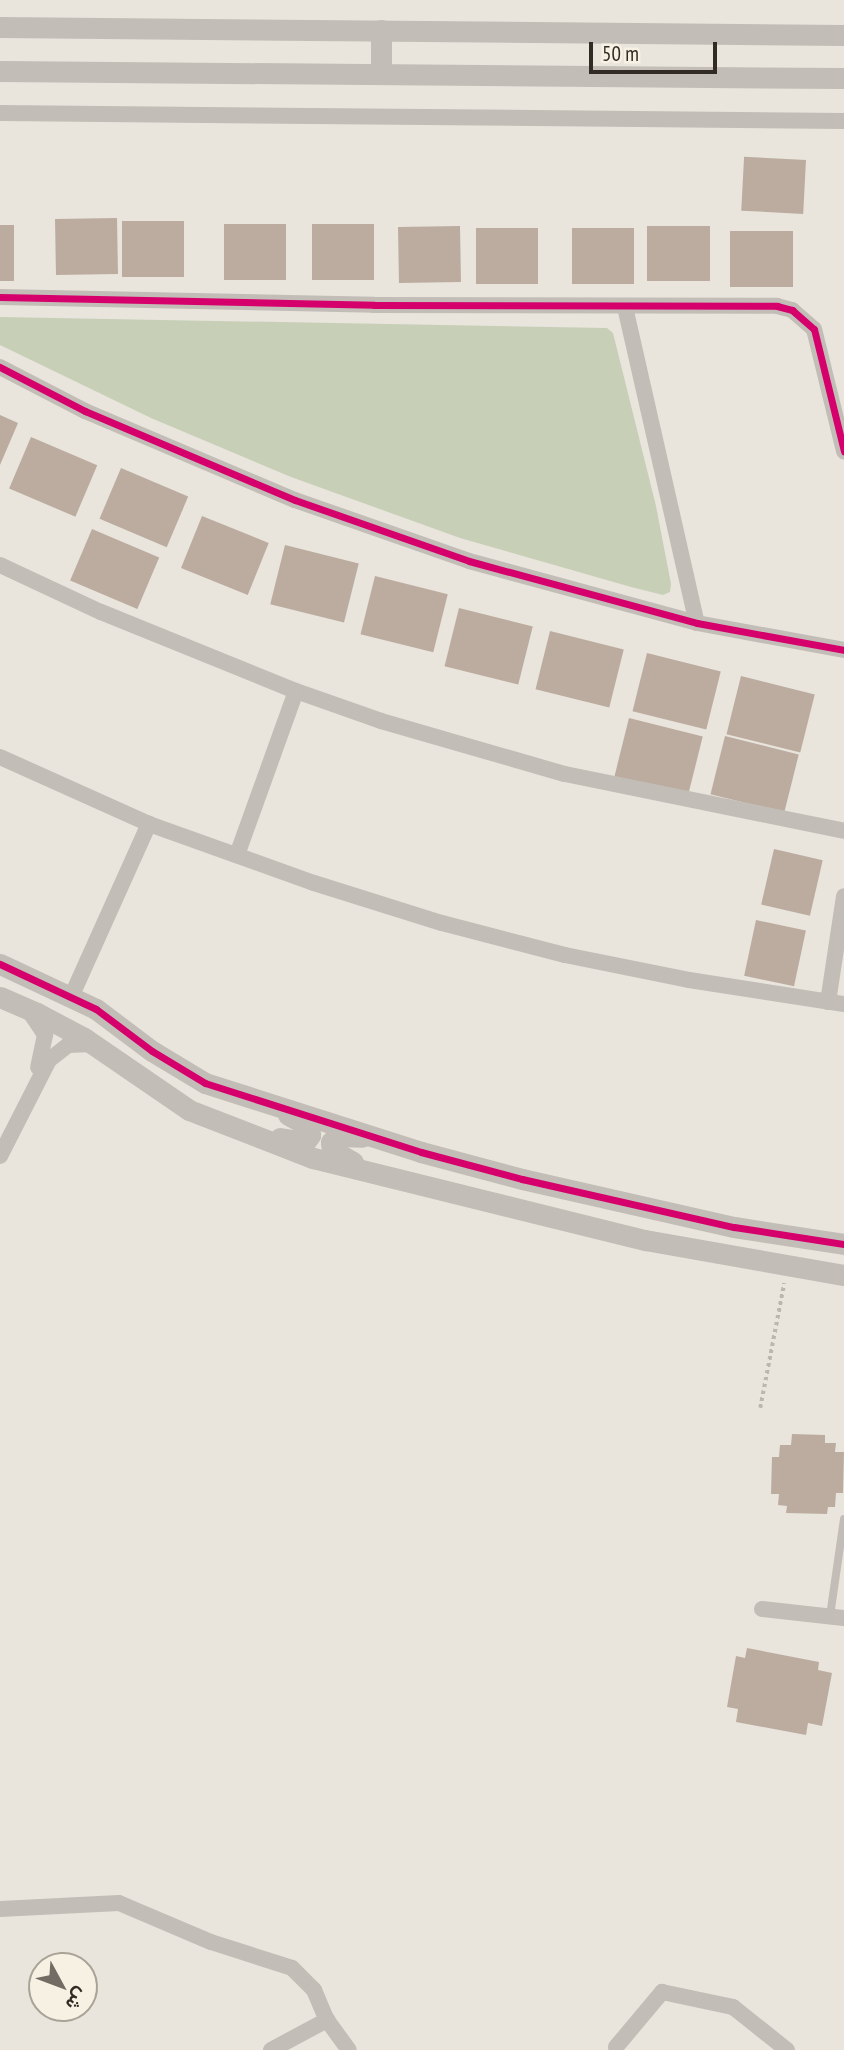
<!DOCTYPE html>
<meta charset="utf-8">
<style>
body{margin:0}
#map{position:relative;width:844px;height:2050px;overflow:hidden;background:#e9e5dd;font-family:"PT Sans Narrow",Vazirmatn,sans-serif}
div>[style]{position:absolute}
.green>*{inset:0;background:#c7cfb7}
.building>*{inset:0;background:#bcac9f;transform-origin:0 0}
.path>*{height:3.5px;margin-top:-1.75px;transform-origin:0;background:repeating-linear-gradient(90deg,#bbb6ae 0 3.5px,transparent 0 7px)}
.service>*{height:8px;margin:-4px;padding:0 4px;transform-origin:4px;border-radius:4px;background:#c2bdb6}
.minor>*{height:16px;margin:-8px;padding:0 8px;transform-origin:8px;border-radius:8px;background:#c2bdb6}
.tertiary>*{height:21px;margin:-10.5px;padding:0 10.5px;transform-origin:10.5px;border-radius:10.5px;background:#c2bdb6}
.cycleway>*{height:7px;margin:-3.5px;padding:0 3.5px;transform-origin:3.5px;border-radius:3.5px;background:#d6006c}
span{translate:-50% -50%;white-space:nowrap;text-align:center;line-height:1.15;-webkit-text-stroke:5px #f7f1e3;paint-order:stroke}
.north{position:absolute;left:28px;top:1952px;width:70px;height:70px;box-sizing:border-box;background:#f7f1e3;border:2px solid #a8a297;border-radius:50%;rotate:131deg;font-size:19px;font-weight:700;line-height:28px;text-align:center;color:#322b25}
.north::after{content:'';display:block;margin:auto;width:24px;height:32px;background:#726c65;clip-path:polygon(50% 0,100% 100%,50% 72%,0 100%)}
.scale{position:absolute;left:589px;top:42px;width:128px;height:32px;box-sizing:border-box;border:4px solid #322b25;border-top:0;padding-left:9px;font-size:21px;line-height:24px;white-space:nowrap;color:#322b25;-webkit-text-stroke:5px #f7f1e3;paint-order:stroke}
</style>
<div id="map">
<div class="green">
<div style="clip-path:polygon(0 317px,607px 328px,613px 333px,656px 506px,671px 584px,670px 592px,663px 595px,631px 587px,460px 538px,291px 477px,151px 418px,0 345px)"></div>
</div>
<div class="building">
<div style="left:806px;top:160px;width:54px;height:62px;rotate:93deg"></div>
<div style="left:117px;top:218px;width:56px;height:62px;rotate:89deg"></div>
<div style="left:184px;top:221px;width:56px;height:62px;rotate:90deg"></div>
<div style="left:286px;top:224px;width:56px;height:62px;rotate:90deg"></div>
<div style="left:374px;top:224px;width:56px;height:62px;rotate:90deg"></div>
<div style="left:14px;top:225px;width:56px;height:14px;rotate:90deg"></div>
<div style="left:460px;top:226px;width:56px;height:62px;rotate:89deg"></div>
<div style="left:710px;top:226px;width:55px;height:63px;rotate:90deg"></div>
<div style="left:538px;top:228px;width:56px;height:62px;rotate:90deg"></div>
<div style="left:634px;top:228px;width:56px;height:62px;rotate:90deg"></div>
<div style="left:793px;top:231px;width:56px;height:63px;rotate:90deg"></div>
<div style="clip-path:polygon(0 415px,18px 423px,0 465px)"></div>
<div style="left:31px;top:437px;width:72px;height:56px;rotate:23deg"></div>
<div style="left:121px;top:468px;width:73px;height:55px;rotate:23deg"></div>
<div style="left:202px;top:516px;width:72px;height:56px;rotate:22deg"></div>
<div style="left:92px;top:529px;width:73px;height:56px;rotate:23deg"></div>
<div style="left:285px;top:545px;width:76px;height:61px;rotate:14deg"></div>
<div style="left:375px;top:576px;width:75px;height:60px;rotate:14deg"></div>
<div style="left:459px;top:608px;width:76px;height:60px;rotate:14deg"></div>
<div style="left:550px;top:631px;width:76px;height:60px;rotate:14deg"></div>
<div style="left:647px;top:653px;width:76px;height:60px;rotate:14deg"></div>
<div style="left:741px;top:676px;width:76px;height:60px;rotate:14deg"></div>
<div style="left:629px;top:718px;width:76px;height:60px;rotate:14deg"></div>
<div style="left:725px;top:736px;width:76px;height:60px;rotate:14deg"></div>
<div style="left:774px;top:849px;width:50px;height:57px;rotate:13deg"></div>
<div style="left:756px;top:920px;width:51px;height:57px;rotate:12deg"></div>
<div style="clip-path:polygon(792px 1434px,825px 1435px,825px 1443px,836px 1443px,835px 1452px,844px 1452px,843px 1493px,836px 1493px,835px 1507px,828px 1507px,827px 1514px,786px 1513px,787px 1506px,778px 1505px,779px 1494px,771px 1494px,772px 1457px,779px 1457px,780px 1445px,791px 1445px)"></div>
<div style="clip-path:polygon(747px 1648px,819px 1662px,818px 1670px,832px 1673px,822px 1726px,808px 1723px,806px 1735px,736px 1722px,738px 1709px,727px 1707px,736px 1656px,745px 1658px)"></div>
</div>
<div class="path">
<div style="left:760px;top:1408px;width:127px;rotate:-79.1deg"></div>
</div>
<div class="service">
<div style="left:830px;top:1616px;width:98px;rotate:-81.8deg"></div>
</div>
<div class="minor">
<div style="left:0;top:113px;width:844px;rotate:0.54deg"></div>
<div style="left:0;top:297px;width:374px;rotate:1.2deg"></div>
<div style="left:374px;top:305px;width:403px;rotate:0.1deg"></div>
<div style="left:777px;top:306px;width:16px;rotate:15deg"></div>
<div style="left:792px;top:310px;width:29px;rotate:41deg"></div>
<div style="left:814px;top:329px;width:126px;rotate:76.2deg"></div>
<div style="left:625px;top:307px;width:324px;rotate:77.2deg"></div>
<div style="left:0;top:367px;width:96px;rotate:27.4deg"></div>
<div style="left:85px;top:411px;width:228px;rotate:23deg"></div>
<div style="left:295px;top:500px;width:184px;rotate:19.3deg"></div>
<div style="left:469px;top:561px;width:236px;rotate:15.2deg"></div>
<div style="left:697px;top:623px;width:149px;rotate:10.4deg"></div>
<div style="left:0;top:565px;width:111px;rotate:25deg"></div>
<div style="left:101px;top:612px;width:210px;rotate:22.1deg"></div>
<div style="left:296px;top:691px;width:90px;rotate:19.4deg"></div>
<div style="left:381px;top:721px;width:191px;rotate:16.1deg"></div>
<div style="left:565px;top:774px;width:285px;rotate:11.5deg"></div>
<div style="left:0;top:757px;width:163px;rotate:24.2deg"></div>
<div style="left:149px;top:824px;width:175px;rotate:19.7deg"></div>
<div style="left:314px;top:883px;width:134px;rotate:17.4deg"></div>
<div style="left:442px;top:923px;width:127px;rotate:14.6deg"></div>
<div style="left:565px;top:955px;width:126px;rotate:11.4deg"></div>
<div style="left:689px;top:980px;width:157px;rotate:8.8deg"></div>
<div style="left:237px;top:855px;width:174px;rotate:-70.2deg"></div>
<div style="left:72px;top:995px;width:188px;rotate:-65.8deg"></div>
<div style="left:828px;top:1002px;width:107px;rotate:-81.4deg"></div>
<div style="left:29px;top:1011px;width:29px;rotate:56deg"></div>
<div style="left:45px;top:1035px;width:33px;rotate:102deg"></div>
<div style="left:0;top:1156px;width:108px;rotate:-63deg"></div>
<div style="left:49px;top:1060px;width:24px;rotate:-38deg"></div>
<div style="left:68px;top:1045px;width:25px;rotate:-2deg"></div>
<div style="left:762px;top:1609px;width:82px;rotate:6.3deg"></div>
<div style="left:0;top:1909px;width:119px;rotate:-2.9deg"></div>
<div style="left:119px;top:1903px;width:100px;rotate:23deg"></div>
<div style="left:211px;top:1942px;width:85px;rotate:17.8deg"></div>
<div style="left:292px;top:1968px;width:31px;rotate:45deg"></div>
<div style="left:314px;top:1990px;width:33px;rotate:67deg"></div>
<div style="left:327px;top:2020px;width:37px;rotate:54deg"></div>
<div style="left:616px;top:2047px;width:72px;rotate:-50.1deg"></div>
<div style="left:662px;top:1992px;width:73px;rotate:11.9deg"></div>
<div style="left:733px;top:2007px;width:69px;rotate:38.5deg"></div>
<div style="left:271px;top:2050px;width:64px;rotate:-28.2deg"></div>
</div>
<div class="tertiary">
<div style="left:0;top:27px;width:844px;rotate:0.54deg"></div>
<div style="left:0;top:71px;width:844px;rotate:0.48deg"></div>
<div style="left:381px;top:74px;width:44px;rotate:-90deg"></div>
<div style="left:0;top:964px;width:106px;rotate:25.1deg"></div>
<div style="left:96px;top:1009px;width:70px;rotate:36.9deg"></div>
<div style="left:152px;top:1051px;width:62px;rotate:31.1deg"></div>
<div style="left:205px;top:1083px;width:227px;rotate:17.7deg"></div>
<div style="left:421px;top:1152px;width:105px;rotate:15deg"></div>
<div style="left:522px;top:1179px;width:217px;rotate:12.8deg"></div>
<div style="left:734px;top:1227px;width:111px;rotate:8.8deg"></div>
<div style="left:0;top:997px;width:40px;rotate:23.4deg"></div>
<div style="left:37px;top:1013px;width:53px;rotate:28deg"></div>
<div style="left:84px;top:1038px;width:127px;rotate:34.4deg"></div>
<div style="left:189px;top:1110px;width:133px;rotate:21.2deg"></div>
<div style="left:313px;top:1158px;width:342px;rotate:13.9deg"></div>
<div style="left:645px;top:1240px;width:202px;rotate:10deg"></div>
<div style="left:280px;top:1138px;width:25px;rotate:9deg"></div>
<div style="left:305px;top:1142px;width:9px;rotate:-54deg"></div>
<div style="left:310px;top:1135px;width:12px;rotate:-114deg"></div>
<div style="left:305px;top:1124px;width:19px;rotate:-152deg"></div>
<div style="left:353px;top:1162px;width:24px;rotate:-150deg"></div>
<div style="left:332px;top:1150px;width:8px;rotate:-97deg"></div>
<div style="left:331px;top:1142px;width:8px;rotate:-45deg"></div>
<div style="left:337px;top:1136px;width:25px;rotate:2deg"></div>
</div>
<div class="cycleway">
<div style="left:0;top:297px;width:374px;rotate:1.2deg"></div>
<div style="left:374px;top:305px;width:403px;rotate:0.1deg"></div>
<div style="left:777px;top:306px;width:16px;rotate:15deg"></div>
<div style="left:792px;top:310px;width:29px;rotate:41deg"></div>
<div style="left:814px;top:329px;width:126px;rotate:76.2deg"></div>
<div style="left:0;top:367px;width:96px;rotate:27.4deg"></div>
<div style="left:85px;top:411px;width:228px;rotate:23deg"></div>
<div style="left:295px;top:500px;width:184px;rotate:19.3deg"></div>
<div style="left:469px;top:561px;width:236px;rotate:15.2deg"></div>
<div style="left:697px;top:623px;width:149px;rotate:10.4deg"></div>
<div style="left:0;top:964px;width:106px;rotate:25.1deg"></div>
<div style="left:96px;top:1009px;width:70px;rotate:36.9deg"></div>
<div style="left:152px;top:1051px;width:62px;rotate:31.1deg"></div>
<div style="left:205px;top:1083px;width:227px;rotate:17.7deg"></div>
<div style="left:421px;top:1152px;width:105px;rotate:15deg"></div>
<div style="left:522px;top:1179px;width:217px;rotate:12.8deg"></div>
<div style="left:734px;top:1227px;width:111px;rotate:8.8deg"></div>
</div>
<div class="north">ش</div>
<div class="scale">50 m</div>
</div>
